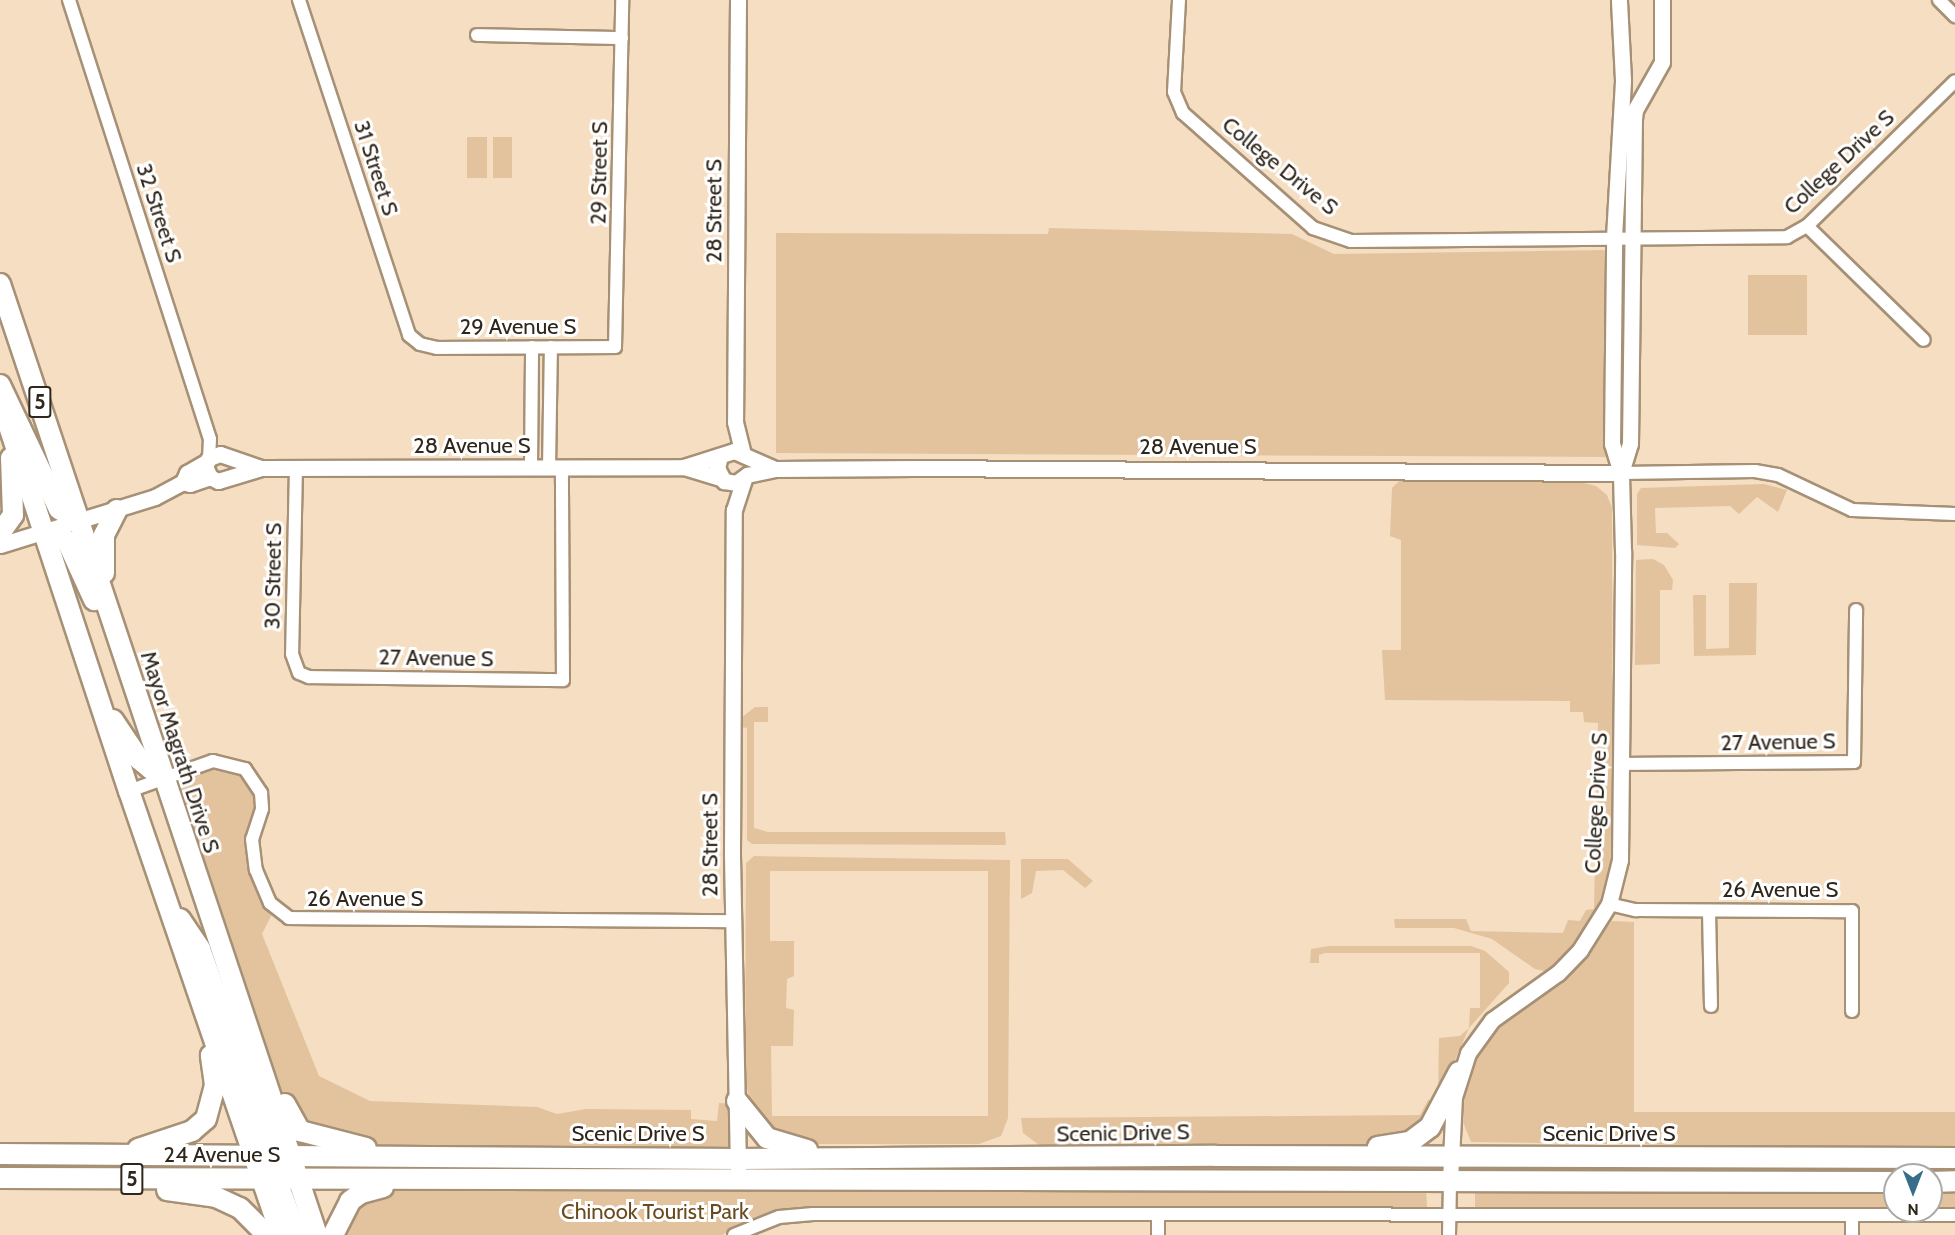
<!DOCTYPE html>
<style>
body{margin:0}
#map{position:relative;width:1955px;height:1235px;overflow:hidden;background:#f5dec1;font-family:Cabin,sans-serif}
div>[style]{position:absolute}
.green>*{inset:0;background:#e3c39d;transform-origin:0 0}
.roads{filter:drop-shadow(2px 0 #a69076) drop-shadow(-2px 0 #a69076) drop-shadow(0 2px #a69076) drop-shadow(0 -2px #a69076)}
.minor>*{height:12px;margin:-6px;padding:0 6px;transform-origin:6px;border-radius:6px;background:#fff}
.tertiary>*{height:15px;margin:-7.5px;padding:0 7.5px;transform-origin:7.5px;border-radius:7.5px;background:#fff}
.primary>*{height:20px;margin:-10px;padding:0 10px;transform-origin:10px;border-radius:10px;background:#fff}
span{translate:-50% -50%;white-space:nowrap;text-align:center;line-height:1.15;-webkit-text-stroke:6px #fff;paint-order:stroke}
.shield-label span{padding:2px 4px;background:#fff;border:2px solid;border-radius:4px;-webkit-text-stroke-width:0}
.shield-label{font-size:21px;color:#30271c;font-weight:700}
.street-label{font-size:22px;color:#30271c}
.park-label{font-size:22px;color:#6a4b1f}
.north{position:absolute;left:1883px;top:1163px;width:60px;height:60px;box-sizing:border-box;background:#fff;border:2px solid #aca9a4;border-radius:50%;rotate:180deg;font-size:16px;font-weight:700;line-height:24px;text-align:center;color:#30271c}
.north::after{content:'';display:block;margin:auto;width:21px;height:27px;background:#366d88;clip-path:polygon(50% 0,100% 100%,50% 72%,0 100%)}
</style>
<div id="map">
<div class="green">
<div style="left:467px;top:137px;width:20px;height:41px"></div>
<div style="left:493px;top:137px;width:19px;height:41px"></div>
<div style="clip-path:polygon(1049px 228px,1292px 234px,1334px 254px,1608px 250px,1607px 457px,776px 453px,776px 233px,1048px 234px)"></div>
<div style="left:1748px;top:275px;width:59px;height:60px"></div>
<div style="clip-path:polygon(1402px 478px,1580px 482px,1596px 486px,1607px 495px,1612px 508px,1613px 874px,1607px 894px,1571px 951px,1555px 966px,1544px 971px,1535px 969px,1492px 939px,1454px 928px,1395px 928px,1394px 919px,1466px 919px,1471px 931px,1563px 933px,1568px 920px,1580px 921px,1586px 910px,1594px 909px,1598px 723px,1584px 722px,1583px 712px,1570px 712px,1570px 701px,1385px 700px,1382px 650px,1401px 650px,1401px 540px,1390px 536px,1392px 488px)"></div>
<div style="clip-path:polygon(1764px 484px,1787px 490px,1778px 512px,1757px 497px,1739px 514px,1730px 506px,1655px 508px,1656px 533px,1667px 533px,1679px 544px,1675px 548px,1637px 545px,1637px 494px,1641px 488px)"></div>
<div style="clip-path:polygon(1653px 559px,1664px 565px,1673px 580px,1672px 590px,1660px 590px,1660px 664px,1635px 665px,1636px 560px)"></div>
<div style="clip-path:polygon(1729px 583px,1757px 583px,1756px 655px,1694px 656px,1693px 595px,1706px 595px,1706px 649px,1729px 648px)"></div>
<div style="clip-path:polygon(755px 707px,768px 707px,768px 722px,754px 722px,754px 828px,768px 832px,1005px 832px,1006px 845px,752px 844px,747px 840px,747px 728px,741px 727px,741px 718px)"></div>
<div style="clip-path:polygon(231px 763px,261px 793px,252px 839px,273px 912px,262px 934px,319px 1076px,370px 1101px,537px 1107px,557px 1114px,586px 1109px,691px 1110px,691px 1119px,717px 1121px,719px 1103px,737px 1104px,738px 1159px,375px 1149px,316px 1138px,282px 1096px,240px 1000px,163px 779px)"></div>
<div style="clip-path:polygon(evenodd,754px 856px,1010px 860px,1008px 1118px,1001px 1136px,979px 1144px,807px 1144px,789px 1143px,756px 1119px,745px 1082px,746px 863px,754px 856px,770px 871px,988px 871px,988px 1116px,772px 1116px,771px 1046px,793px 1046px,794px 1010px,786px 1008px,787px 979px,794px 976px,794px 941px,770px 941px,770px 871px)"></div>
<div style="clip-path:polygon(1021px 859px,1068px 859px,1093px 881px,1085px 888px,1063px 870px,1036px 871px,1032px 893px,1021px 899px)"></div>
<div style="clip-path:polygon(1612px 921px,1634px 922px,1634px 1112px,1955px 1112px,1955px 1149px,1471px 1142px,1463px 1122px,1465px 1086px,1484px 1044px,1520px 1007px,1576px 968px)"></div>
<div style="clip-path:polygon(1329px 946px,1471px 946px,1485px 951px,1509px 972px,1509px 983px,1469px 1028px,1438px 1099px,1422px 1130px,1384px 1144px,1039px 1145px,1023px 1133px,1021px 1118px,1420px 1115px,1428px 1100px,1438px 1099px,1439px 1038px,1460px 1036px,1469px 1028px,1470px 1008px,1480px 1008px,1480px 953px,1325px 953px,1319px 955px,1319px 963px,1310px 963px,1311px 949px)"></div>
<div style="left:1475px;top:1186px;width:420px;height:21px"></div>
<div style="clip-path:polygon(755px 1187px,1426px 1187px,1427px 1207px,796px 1207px,755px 1217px,722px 1235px,337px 1235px,356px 1203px,383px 1190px)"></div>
<div style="left:1931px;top:1188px;width:24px;height:20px"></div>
</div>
<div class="roads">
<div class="minor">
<div style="left:69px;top:0;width:461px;rotate:72.2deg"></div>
<div style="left:210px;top:439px;width:19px;rotate:93deg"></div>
<div style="left:299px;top:0;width:353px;rotate:71.8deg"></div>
<div style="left:409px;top:335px;width:14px;rotate:39deg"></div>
<div style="left:420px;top:344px;width:17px;rotate:13deg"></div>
<div style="left:437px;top:348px;width:178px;rotate:-0.3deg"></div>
<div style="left:615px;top:347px;width:347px;rotate:-88.8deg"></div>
<div style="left:1179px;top:0;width:92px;rotate:93.1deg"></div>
<div style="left:1174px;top:92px;width:23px;rotate:67deg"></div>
<div style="left:1183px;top:113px;width:174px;rotate:41.5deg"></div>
<div style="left:1313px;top:228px;width:40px;rotate:18.9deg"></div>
<div style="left:1351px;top:241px;width:436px;rotate:-0.5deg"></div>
<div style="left:1787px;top:237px;width:23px;rotate:-29deg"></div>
<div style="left:1807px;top:226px;width:207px;rotate:-44.4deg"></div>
<div style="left:1939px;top:0;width:23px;rotate:45deg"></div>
<div style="left:477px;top:35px;width:145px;rotate:1.2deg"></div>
<div style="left:1807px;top:226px;width:163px;rotate:44.3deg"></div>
<div style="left:296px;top:467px;width:187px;rotate:91.2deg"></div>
<div style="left:292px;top:654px;width:20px;rotate:70deg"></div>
<div style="left:299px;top:673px;width:11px;rotate:22deg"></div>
<div style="left:309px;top:677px;width:254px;rotate:0.7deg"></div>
<div style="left:563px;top:680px;width:211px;rotate:-90.3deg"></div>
<div style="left:531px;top:469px;width:122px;rotate:-89.5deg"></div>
<div style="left:549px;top:469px;width:122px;rotate:-89.1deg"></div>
<div style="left:1621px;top:473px;width:134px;rotate:-0.9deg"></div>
<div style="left:1755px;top:471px;width:23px;rotate:10deg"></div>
<div style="left:1778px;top:475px;width:82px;rotate:25.3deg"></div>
<div style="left:1852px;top:510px;width:103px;rotate:2.2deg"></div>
<div style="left:1622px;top:764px;width:232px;rotate:-0.5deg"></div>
<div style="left:1854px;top:762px;width:152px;rotate:-89.2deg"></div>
<div style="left:129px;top:791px;width:89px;rotate:-19.7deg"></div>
<div style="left:213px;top:761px;width:33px;rotate:14deg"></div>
<div style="left:245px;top:769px;width:29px;rotate:56deg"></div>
<div style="left:261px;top:793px;width:16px;rotate:86deg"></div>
<div style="left:262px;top:809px;width:32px;rotate:108deg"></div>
<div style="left:252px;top:839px;width:31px;rotate:83deg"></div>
<div style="left:256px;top:870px;width:36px;rotate:67deg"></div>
<div style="left:270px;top:903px;width:24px;rotate:38deg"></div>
<div style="left:289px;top:918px;width:444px;rotate:0.4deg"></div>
<div style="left:1609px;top:904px;width:28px;rotate:13deg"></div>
<div style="left:1636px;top:910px;width:216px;rotate:0.3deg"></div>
<div style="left:1852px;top:911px;width:100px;rotate:90deg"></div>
<div style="left:1709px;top:911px;width:95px;rotate:88.8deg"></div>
<div style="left:734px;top:1235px;width:48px;rotate:-21.8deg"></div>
<div style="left:779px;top:1217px;width:34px;rotate:-5deg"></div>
<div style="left:813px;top:1214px;width:1142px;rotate:0.05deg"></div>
<div style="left:1158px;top:1235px;width:21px;rotate:-90deg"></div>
<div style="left:1449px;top:1235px;width:54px;rotate:-88.9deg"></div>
<div style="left:1852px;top:1235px;width:19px;rotate:-90deg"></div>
</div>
<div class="tertiary">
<div style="left:738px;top:0;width:422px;rotate:90.4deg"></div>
<div style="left:735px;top:422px;width:33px;rotate:76deg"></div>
<div style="left:720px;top:456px;width:12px;rotate:104deg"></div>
<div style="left:717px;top:468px;width:15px;rotate:62deg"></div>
<div style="left:724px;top:481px;width:12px;rotate:9deg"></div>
<div style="left:736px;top:483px;width:14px;rotate:-36deg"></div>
<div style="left:684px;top:467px;width:39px;rotate:17deg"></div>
<div style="left:261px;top:468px;width:43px;rotate:-161.1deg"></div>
<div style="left:220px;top:454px;width:12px;rotate:160deg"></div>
<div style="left:209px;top:458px;width:9px;rotate:117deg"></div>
<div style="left:205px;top:466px;width:12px;rotate:66deg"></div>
<div style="left:210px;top:477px;width:9px;rotate:27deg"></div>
<div style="left:218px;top:481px;width:45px;rotate:-16.8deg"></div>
<div style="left:261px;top:468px;width:423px;rotate:-0.1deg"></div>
<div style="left:684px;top:467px;width:52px;rotate:-17.7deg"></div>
<div style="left:734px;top:451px;width:45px;rotate:23.7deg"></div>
<div style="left:1621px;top:473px;width:30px;rotate:-73deg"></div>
<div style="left:1630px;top:444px;width:325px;rotate:-89.3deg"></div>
<div style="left:1634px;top:119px;width:9px;rotate:-84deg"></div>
<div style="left:1635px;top:110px;width:55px;rotate:-60.6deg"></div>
<div style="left:1662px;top:62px;width:62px;rotate:-90deg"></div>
<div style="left:747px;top:475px;width:29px;rotate:-12deg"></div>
<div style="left:775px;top:469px;width:139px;rotate:-0.4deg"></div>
<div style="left:914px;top:468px;width:707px;rotate:0.41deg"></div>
<div style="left:183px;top:482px;width:10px;rotate:-66deg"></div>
<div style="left:187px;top:473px;width:22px;rotate:-30deg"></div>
<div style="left:0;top:545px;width:162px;rotate:-17.2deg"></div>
<div style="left:155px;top:497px;width:32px;rotate:-28deg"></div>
<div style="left:183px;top:482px;width:7px;rotate:16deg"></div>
<div style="left:190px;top:484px;width:21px;rotate:-19deg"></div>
<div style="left:738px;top:1168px;width:316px;rotate:-91.1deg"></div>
<div style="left:732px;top:852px;width:342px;rotate:-89.7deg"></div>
<div style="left:734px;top:510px;width:33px;rotate:-72deg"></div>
<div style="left:1450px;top:1181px;width:84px;rotate:-87.3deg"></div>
<div style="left:1454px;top:1097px;width:46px;rotate:-72.3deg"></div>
<div style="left:1468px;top:1053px;width:41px;rotate:-54deg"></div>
<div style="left:1492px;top:1020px;width:81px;rotate:-35.5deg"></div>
<div style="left:1558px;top:973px;width:32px;rotate:-46deg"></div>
<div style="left:1580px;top:950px;width:54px;rotate:-57.8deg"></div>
<div style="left:1609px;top:904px;width:45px;rotate:-76deg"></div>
<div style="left:1620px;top:860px;width:309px;rotate:-89.4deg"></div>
<div style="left:1623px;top:551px;width:78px;rotate:-91.5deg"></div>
<div style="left:1621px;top:473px;width:30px;rotate:-107deg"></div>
<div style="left:1612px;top:444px;width:207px;rotate:-89.4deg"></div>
<div style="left:1614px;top:237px;width:157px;rotate:-86.7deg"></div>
<div style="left:1623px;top:80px;width:80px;rotate:-92.9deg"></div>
</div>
<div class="primary">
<div style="left:0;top:284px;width:1002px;rotate:71.57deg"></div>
<div style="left:0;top:385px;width:137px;rotate:64.6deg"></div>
<div style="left:59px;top:509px;width:24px;rotate:30deg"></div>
<div style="left:0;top:399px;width:413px;rotate:71.8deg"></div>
<div style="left:129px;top:791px;width:469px;rotate:71.1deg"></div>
<div style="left:44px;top:532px;width:25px;rotate:21deg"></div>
<div style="left:67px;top:541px;width:65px;rotate:65.4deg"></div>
<div style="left:0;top:533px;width:22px;rotate:-54deg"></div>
<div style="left:13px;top:515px;width:57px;rotate:-92deg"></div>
<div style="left:104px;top:573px;width:38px;rotate:-90deg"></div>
<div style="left:104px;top:535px;width:28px;rotate:-63deg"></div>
<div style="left:113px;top:720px;width:47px;rotate:56.3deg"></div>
<div style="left:139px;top:759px;width:31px;rotate:40deg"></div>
<div style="left:180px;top:919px;width:36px;rotate:56deg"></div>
<div style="left:200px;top:949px;width:207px;rotate:70.3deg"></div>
<div style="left:270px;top:1144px;width:24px;rotate:60deg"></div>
<div style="left:737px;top:1101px;width:48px;rotate:51deg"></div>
<div style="left:767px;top:1138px;width:42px;rotate:16.7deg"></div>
<div style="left:285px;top:1104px;width:31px;rotate:61deg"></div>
<div style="left:300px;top:1131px;width:68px;rotate:14.4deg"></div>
<div style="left:1378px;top:1147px;width:32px;rotate:-9deg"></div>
<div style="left:1410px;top:1142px;width:25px;rotate:-37deg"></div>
<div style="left:1430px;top:1127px;width:62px;rotate:-62.2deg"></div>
<div style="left:138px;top:1149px;width:57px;rotate:-18.4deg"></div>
<div style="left:192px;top:1131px;width:18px;rotate:-41deg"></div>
<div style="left:206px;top:1119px;width:35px;rotate:-75deg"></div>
<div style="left:215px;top:1085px;width:30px;rotate:-98deg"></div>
<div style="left:0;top:1154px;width:738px;rotate:0.39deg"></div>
<div style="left:738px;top:1159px;width:478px;rotate:-0.4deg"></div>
<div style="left:1216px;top:1156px;width:739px;rotate:0.16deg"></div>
<div style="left:273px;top:1171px;width:68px;rotate:69.4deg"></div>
<div style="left:0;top:1178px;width:1895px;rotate:0.12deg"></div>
<div style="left:1931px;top:1182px;width:24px;rotate:-2deg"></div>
<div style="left:167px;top:1190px;width:49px;rotate:8.1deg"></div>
<div style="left:216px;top:1197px;width:26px;rotate:25deg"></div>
<div style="left:240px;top:1208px;width:38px;rotate:45deg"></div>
<div style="left:333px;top:1235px;width:38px;rotate:-63deg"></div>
<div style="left:350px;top:1201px;width:14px;rotate:-36deg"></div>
<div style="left:361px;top:1193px;width:23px;rotate:-15deg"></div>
</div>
</div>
<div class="shield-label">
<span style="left:40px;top:402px">5</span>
<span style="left:132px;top:1179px">5</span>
</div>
<div class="street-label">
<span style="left:1839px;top:162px;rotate:-43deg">College Drive S</span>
<span style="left:1280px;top:166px;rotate:39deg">College Drive S</span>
<span style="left:376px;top:168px;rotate:72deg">31 Street S</span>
<span style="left:599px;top:173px;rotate:-89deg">29 Street S</span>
<span style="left:714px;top:211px;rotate:-90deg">28 Street S</span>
<span style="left:159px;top:213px;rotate:72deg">32 Street S</span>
<span style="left:518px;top:327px">29 Avenue S</span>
<span style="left:472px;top:446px">28 Avenue S</span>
<span style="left:1198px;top:447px">28 Avenue S</span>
<span style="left:273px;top:576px;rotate:-89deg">30 Street S</span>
<span style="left:436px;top:658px;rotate:1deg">27 Avenue S</span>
<span style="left:1778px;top:742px;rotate:-1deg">27 Avenue S</span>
<span style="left:180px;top:752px;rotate:72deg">Mayor Magrath Drive S</span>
<span style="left:1596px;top:803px;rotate:-87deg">College Drive S</span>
<span style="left:710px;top:845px;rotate:-90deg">28 Street S</span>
<span style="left:1780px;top:890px">26 Avenue S</span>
<span style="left:365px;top:899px">26 Avenue S</span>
<span style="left:1123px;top:1133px;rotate:-1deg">Scenic Drive S</span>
<span style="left:638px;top:1134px">Scenic Drive S</span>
<span style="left:1609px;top:1134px">Scenic Drive S</span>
<span style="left:222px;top:1155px">24 Avenue S</span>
</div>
<div class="park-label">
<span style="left:655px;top:1212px">Chinook Tourist Park</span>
</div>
<div class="north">N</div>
</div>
